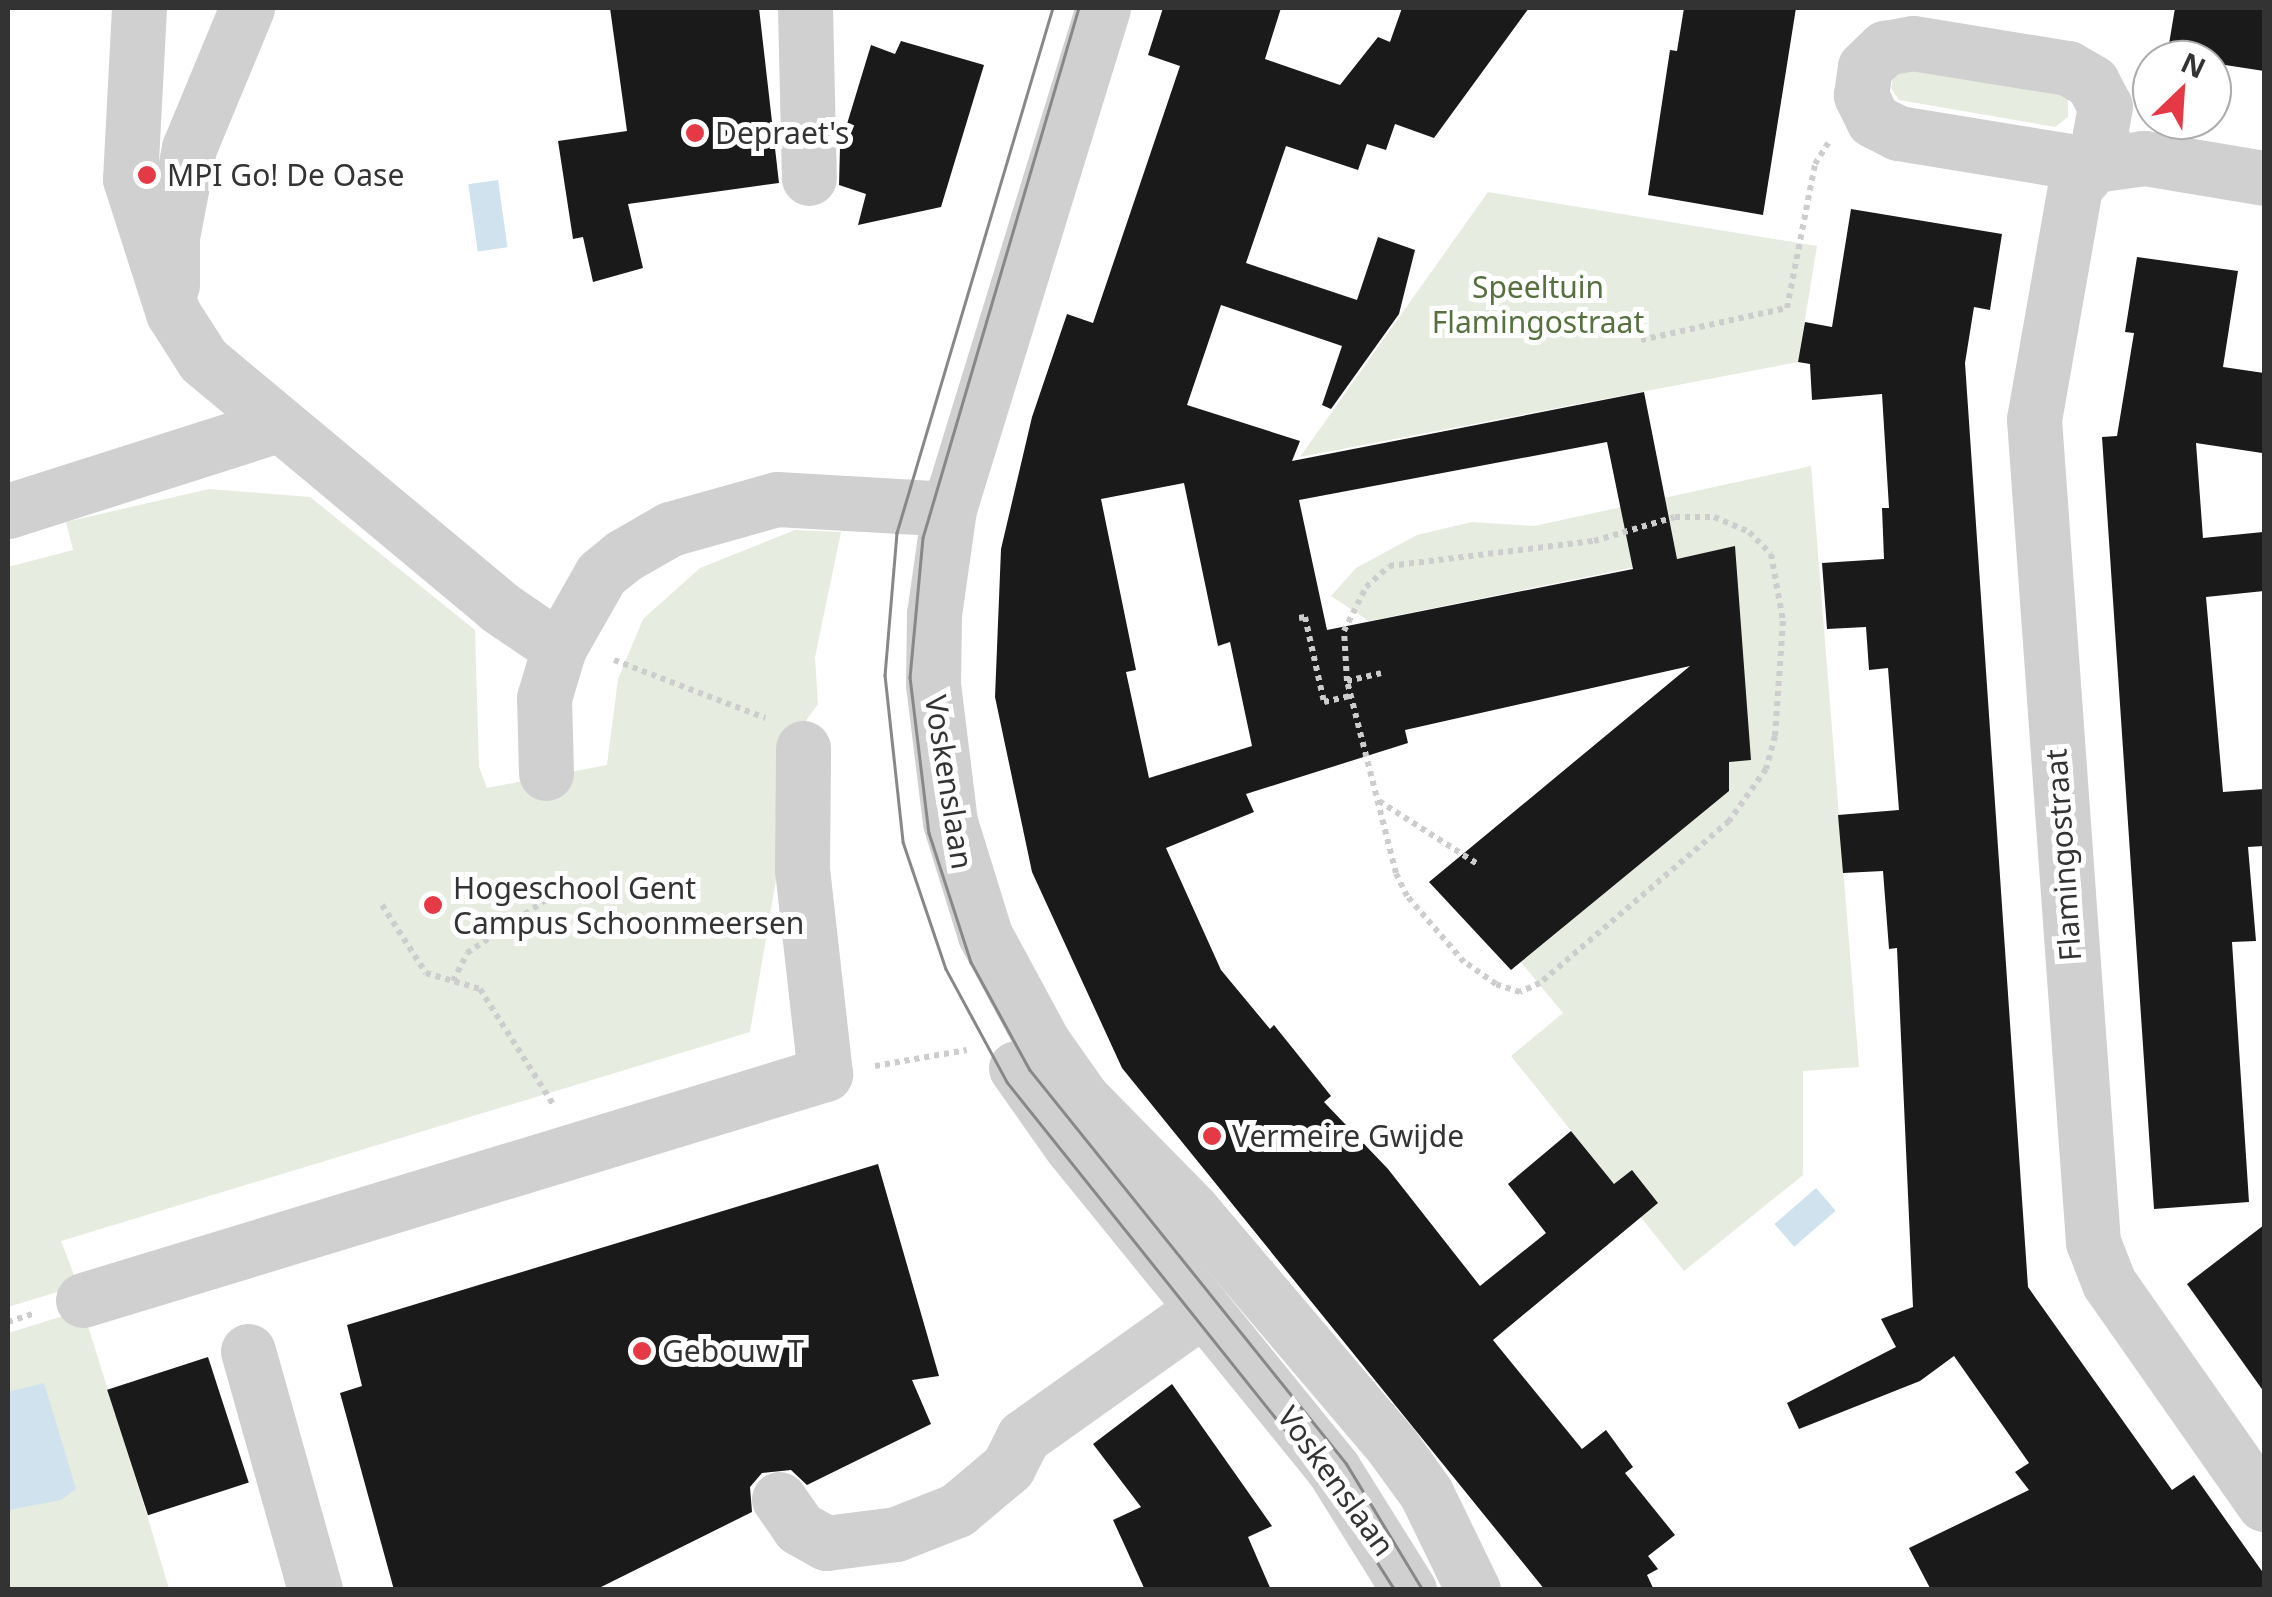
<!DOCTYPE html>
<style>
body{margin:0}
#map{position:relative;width:2272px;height:1597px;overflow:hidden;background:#fff;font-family:"Noto Sans",sans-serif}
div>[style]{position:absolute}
.green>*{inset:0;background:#e6ecdf}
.water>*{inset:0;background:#cfe2ee;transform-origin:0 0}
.building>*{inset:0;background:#1a1a1a;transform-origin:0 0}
.path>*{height:6px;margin-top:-3px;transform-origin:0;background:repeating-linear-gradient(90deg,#cdcdcd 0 5px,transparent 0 10px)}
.minor>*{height:55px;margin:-27.5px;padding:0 27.5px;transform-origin:27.5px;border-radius:27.5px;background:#d0d0d0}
.tram>*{height:2.5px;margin:-1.25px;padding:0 1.25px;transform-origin:1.25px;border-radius:1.25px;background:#888}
.dots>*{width:28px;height:28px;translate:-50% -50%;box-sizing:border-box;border:5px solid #fff;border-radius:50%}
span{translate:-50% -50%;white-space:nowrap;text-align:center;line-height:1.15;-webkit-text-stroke:10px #fff;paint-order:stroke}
.poi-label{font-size:30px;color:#333}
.left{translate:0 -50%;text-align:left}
.park-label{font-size:30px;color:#56703f}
.street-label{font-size:30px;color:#333}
.frame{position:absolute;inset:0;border:10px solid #333;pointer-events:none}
.north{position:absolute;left:2132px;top:40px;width:100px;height:100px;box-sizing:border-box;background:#fff;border:2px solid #adadad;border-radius:50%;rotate:25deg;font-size:28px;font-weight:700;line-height:40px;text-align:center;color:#333}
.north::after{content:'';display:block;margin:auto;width:35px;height:45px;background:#e63946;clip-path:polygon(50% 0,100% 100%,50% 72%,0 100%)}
</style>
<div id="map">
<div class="green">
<div style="clip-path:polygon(1909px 65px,2056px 88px,2068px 100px,2068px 117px,2055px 127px,1899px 100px,1891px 88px,1894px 72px)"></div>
<div style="clip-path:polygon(1488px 192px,1817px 246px,1798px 362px,1300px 457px)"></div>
<div style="clip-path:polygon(1811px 466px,1859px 1067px,1803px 1071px,1803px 1175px,1684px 1271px,1511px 1056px,1563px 1013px,1521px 962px,1729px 762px,1734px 547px,1369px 621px,1331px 596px,1356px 568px,1417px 535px,1472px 522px,1534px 526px)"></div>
<div style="clip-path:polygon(209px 489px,310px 497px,475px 630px,479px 767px,487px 788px,607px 765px,618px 679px,643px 619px,700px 568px,795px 530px,841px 532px,815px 657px,818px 704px,807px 719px,795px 769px,750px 1032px,61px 1241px,74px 1275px,67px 1289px,8px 1307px,8px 567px,73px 550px,66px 522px)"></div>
<div style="clip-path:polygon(83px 1310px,147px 1515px,169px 1589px,8px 1590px,8px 1333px)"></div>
</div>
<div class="water">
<div style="left:498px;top:180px;width:68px;height:30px;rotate:82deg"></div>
<div style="left:1816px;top:1188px;width:30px;height:55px;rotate:49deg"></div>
<div style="clip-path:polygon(44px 1383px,76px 1489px,61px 1500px,8px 1510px,8px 1392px)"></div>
</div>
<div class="building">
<div style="clip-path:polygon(610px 8px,759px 8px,779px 183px,628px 204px,643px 268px,593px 282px,583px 237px,573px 239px,558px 141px,627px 131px)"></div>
<div style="clip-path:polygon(evenodd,1163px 8px,1281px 8px,1265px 59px,1340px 85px,1378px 37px,1390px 42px,1402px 8px,1529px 8px,1434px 138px,1395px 124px,1386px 150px,1367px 144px,1358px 170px,1286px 146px,1246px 263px,1357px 300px,1378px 237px,1415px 250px,1399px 314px,1331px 409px,1322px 405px,1342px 346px,1221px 305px,1187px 405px,1300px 441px,1292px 461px,1644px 392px,1677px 559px,1735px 546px,1751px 760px,1729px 762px,1729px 791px,1511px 970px,1429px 882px,1690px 666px,1405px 730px,1408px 743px,1246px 794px,1254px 812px,1166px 848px,1221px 970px,1270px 1029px,1274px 1025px,1331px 1096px,1324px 1102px,1388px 1169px,1480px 1286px,1546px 1233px,1508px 1184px,1571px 1131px,1614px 1184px,1632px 1170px,1658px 1203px,1493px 1340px,1582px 1449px,1606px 1430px,1633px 1467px,1625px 1473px,1675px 1535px,1648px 1556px,1658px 1569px,1647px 1575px,1654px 1590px,1545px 1590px,1122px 1068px,1032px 872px,995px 697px,1001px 549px,1032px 417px,1067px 314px,1093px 323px,1180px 66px,1148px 55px,1163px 8px,1607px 442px,1633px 569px,1327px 630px,1299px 500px,1607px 442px,1163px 8px,1184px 483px,1218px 646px,1230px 642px,1252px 746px,1149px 778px,1126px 672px,1136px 670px,1101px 499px,1184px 483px)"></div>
<div style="clip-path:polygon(1684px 8px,1796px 8px,1763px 215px,1648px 195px,1670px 50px,1677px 51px)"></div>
<div style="clip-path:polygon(2175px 8px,2264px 8px,2264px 71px,2167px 56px)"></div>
<div style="clip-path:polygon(901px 41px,984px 65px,941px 207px,858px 225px,866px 194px,839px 185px,840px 147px,871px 45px,895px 54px)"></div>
<div style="clip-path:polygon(1851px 209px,2002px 234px,1990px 310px,1974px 307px,1965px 363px,2028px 1287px,2172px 1490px,2194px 1475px,2264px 1574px,2264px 1590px,1931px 1590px,1909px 1548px,2029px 1490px,2015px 1472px,2029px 1463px,1954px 1356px,1920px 1381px,1799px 1429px,1787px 1403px,1896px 1347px,1881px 1319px,1913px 1307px,1897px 948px,1889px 949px,1883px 871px,1843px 873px,1838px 815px,1899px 810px,1888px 668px,1869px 670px,1866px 627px,1827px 629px,1822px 563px,1884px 559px,1882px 508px,1889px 508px,1882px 394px,1812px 400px,1810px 364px,1798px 362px,1805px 322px,1832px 327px)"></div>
<div style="clip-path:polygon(2137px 257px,2238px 271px,2223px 367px,2264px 373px,2262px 453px,2196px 443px,2203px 538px,2263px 532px,2264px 552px,2264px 591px,2206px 597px,2223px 792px,2264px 789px,2264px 846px,2248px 847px,2256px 941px,2232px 942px,2249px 1202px,2154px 1209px,2102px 437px,2117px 436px,2134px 333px,2125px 332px)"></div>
<div style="clip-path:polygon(878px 1164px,939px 1376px,912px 1380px,931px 1424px,807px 1485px,791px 1470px,762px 1473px,750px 1487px,752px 1512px,595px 1590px,394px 1590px,340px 1393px,362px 1386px,347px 1325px)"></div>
<div style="clip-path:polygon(2264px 1225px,2264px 1392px,2187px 1284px)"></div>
<div style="left:208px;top:1357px;width:132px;height:106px;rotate:72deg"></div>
<div style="clip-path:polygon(1172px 1384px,1272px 1526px,1248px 1537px,1271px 1590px,1145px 1590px,1113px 1520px,1141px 1507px,1093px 1444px)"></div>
</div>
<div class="path">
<div style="left:1641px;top:340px;width:149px;rotate:-12.4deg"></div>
<div style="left:1787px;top:308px;width:147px;rotate:-79deg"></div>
<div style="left:1815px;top:164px;width:25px;rotate:-58deg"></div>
<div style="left:1675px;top:517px;width:39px"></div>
<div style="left:1714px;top:517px;width:38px;rotate:23deg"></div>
<div style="left:1749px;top:532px;width:31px;rotate:45deg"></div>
<div style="left:1771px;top:554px;width:68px;rotate:79.8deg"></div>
<div style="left:1783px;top:621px;width:115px;rotate:94deg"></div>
<div style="left:1775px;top:736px;width:34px;rotate:105deg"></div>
<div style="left:1766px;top:769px;width:64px;rotate:125.4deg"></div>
<div style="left:1729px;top:821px;width:249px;rotate:139.4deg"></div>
<div style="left:1540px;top:983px;width:22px;rotate:156deg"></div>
<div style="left:1520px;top:992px;width:25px;rotate:-162deg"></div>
<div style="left:1496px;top:984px;width:39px;rotate:-145deg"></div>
<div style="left:1464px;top:962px;width:87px;rotate:-130.8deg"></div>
<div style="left:1407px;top:896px;width:25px;rotate:-116deg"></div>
<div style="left:1396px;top:873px;width:198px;rotate:-104.3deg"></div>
<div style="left:1347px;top:681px;width:50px;rotate:-93.4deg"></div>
<div style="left:1344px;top:631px;width:49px;rotate:-63.4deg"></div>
<div style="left:1366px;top:587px;width:31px;rotate:-42deg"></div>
<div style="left:1389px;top:566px;width:207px;rotate:-7deg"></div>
<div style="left:1594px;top:541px;width:84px;rotate:-16.5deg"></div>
<div style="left:1299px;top:618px;width:6px;rotate:-9deg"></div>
<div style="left:1305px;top:617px;width:87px;rotate:77.4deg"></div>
<div style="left:1324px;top:702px;width:27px;rotate:-13deg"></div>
<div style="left:614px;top:660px;width:162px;rotate:21deg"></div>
<div style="left:1347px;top:681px;width:35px;rotate:-13deg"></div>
<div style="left:1379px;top:801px;width:119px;rotate:32.6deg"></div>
<div style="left:382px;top:905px;width:81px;rotate:57.1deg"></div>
<div style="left:426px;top:973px;width:56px;rotate:16.5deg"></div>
<div style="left:480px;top:989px;width:136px;rotate:57.6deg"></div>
<div style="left:453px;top:981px;width:31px;rotate:-63deg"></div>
<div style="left:467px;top:953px;width:107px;rotate:-34deg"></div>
<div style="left:875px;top:1066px;width:93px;rotate:-9.9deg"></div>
<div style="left:8px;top:1322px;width:26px;rotate:-18deg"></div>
</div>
<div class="minor">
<div style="left:139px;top:8px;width:171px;rotate:93deg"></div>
<div style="left:130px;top:179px;width:141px;rotate:72.2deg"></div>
<div style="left:173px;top:313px;width:56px;rotate:57.4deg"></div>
<div style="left:203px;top:360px;width:386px;rotate:39.8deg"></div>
<div style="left:499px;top:607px;width:73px;rotate:34.3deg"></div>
<div style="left:805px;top:8px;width:170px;rotate:88.7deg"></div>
<div style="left:1103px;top:8px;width:524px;rotate:107.09deg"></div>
<div style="left:949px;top:509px;width:106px;rotate:98.1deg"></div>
<div style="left:934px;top:614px;width:70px;rotate:90.8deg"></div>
<div style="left:933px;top:684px;width:139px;rotate:83deg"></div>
<div style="left:950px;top:822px;width:118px;rotate:72.8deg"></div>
<div style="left:985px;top:935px;width:124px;rotate:61.6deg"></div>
<div style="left:1044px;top:1044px;width:67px;rotate:54.7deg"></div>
<div style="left:1083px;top:1099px;width:156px;rotate:45.5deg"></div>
<div style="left:1192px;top:1210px;width:309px;rotate:49.7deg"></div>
<div style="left:1392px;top:1446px;width:58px;rotate:54.1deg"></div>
<div style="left:1426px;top:1493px;width:108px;rotate:64.1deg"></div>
<div style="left:2094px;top:165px;width:199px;rotate:-170.7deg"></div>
<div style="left:1898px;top:133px;width:28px;rotate:-153deg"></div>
<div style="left:1873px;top:120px;width:28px;rotate:-116deg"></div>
<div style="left:1861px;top:95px;width:28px;rotate:-82deg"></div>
<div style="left:1865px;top:67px;width:28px;rotate:-44deg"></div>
<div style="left:1885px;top:48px;width:28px;rotate:-10deg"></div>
<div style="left:1913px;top:43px;width:157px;rotate:9.2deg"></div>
<div style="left:2068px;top:68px;width:28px;rotate:30deg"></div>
<div style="left:2092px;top:82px;width:27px;rotate:62deg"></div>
<div style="left:2105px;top:106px;width:28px;rotate:100deg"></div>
<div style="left:2100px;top:134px;width:27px;rotate:66deg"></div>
<div style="left:2264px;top:178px;width:122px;rotate:-170.5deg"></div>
<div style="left:2144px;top:158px;width:50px;rotate:172deg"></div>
<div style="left:2094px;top:165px;width:29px;rotate:131deg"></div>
<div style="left:2075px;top:187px;width:236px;rotate:100deg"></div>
<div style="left:2034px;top:419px;width:825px;rotate:85.9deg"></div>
<div style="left:2093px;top:1242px;width:44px;rotate:68.7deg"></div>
<div style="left:2109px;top:1283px;width:270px;rotate:55deg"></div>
<div style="left:172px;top:285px;width:48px;rotate:-90deg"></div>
<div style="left:172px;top:237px;width:91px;rotate:-79.2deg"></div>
<div style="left:189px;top:148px;width:152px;rotate:-67.5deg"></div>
<div style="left:8px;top:511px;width:283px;rotate:-17.7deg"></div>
<div style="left:546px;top:773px;width:75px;rotate:-91.5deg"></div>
<div style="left:544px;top:698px;width:52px;rotate:-73.3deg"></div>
<div style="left:559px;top:648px;width:85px;rotate:-60.4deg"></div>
<div style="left:601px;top:574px;width:28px;rotate:-39deg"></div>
<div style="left:623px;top:556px;width:54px;rotate:-29.9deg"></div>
<div style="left:670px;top:529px;width:111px;rotate:-15.7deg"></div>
<div style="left:777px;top:499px;width:172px;rotate:3.3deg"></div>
<div style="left:1016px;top:1068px;width:95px;rotate:54.8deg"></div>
<div style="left:1071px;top:1146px;width:417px;rotate:50.9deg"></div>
<div style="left:1334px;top:1470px;width:142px;rotate:58deg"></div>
<div style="left:83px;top:1300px;width:776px;rotate:-16.94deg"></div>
<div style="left:825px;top:1074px;width:205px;rotate:-96.4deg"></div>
<div style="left:802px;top:870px;width:122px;rotate:-89.5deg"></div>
<div style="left:248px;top:1351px;width:248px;rotate:74.3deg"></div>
<div style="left:779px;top:1499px;width:35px;rotate:55deg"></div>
<div style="left:799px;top:1528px;width:31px;rotate:29deg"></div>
<div style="left:826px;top:1543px;width:71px;rotate:-7.3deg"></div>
<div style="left:896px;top:1534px;width:66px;rotate:-21.5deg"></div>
<div style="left:957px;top:1510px;width:67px;rotate:-40.1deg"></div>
<div style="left:1008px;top:1467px;width:34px;rotate:-63deg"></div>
<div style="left:1023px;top:1437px;width:221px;rotate:-35.4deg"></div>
</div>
<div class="tram">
<div style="left:1053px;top:8px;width:548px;rotate:106.55deg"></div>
<div style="left:897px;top:533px;width:143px;rotate:94.8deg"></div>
<div style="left:885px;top:675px;width:168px;rotate:83.8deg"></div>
<div style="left:903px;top:842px;width:134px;rotate:71.3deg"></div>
<div style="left:946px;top:969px;width:128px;rotate:61.6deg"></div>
<div style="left:1007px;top:1082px;width:506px;rotate:51.34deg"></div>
<div style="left:1323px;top:1477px;width:134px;rotate:57.5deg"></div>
<div style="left:1079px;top:8px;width:552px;rotate:106.4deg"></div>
<div style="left:923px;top:538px;width:140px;rotate:95.3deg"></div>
<div style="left:910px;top:677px;width:157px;rotate:83.1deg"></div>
<div style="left:929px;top:833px;width:136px;rotate:72deg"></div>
<div style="left:971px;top:962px;width:123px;rotate:61.4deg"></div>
<div style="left:1030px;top:1070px;width:504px;rotate:51.2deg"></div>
<div style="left:1346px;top:1463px;width:149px;rotate:58.8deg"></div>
</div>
<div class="dots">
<div style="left:695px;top:133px;background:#e63946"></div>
<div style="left:147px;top:175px;background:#e63946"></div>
<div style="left:433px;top:905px;background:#e63946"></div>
<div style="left:1212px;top:1136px;background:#e63946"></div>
<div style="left:642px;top:1351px;background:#e63946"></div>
</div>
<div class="poi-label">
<span class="left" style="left:715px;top:133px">Depraet's</span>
<span class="left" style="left:167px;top:175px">MPI Go! De Oase</span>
<span class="left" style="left:453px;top:905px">Hogeschool Gent<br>Campus Schoonmeersen</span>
<span class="left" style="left:1232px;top:1136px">Vermeire Gwijde</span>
<span class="left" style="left:662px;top:1351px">Gebouw T</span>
</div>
<div class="park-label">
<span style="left:1538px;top:304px">Speeltuin<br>Flamingostraat</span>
</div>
<div class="street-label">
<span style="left:949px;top:782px;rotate:81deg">Voskenslaan</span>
<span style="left:2063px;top:855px;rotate:-94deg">Flamingostraat</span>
<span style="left:1336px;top:1481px;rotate:54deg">Voskenslaan</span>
</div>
<div class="frame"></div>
<div class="north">N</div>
</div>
